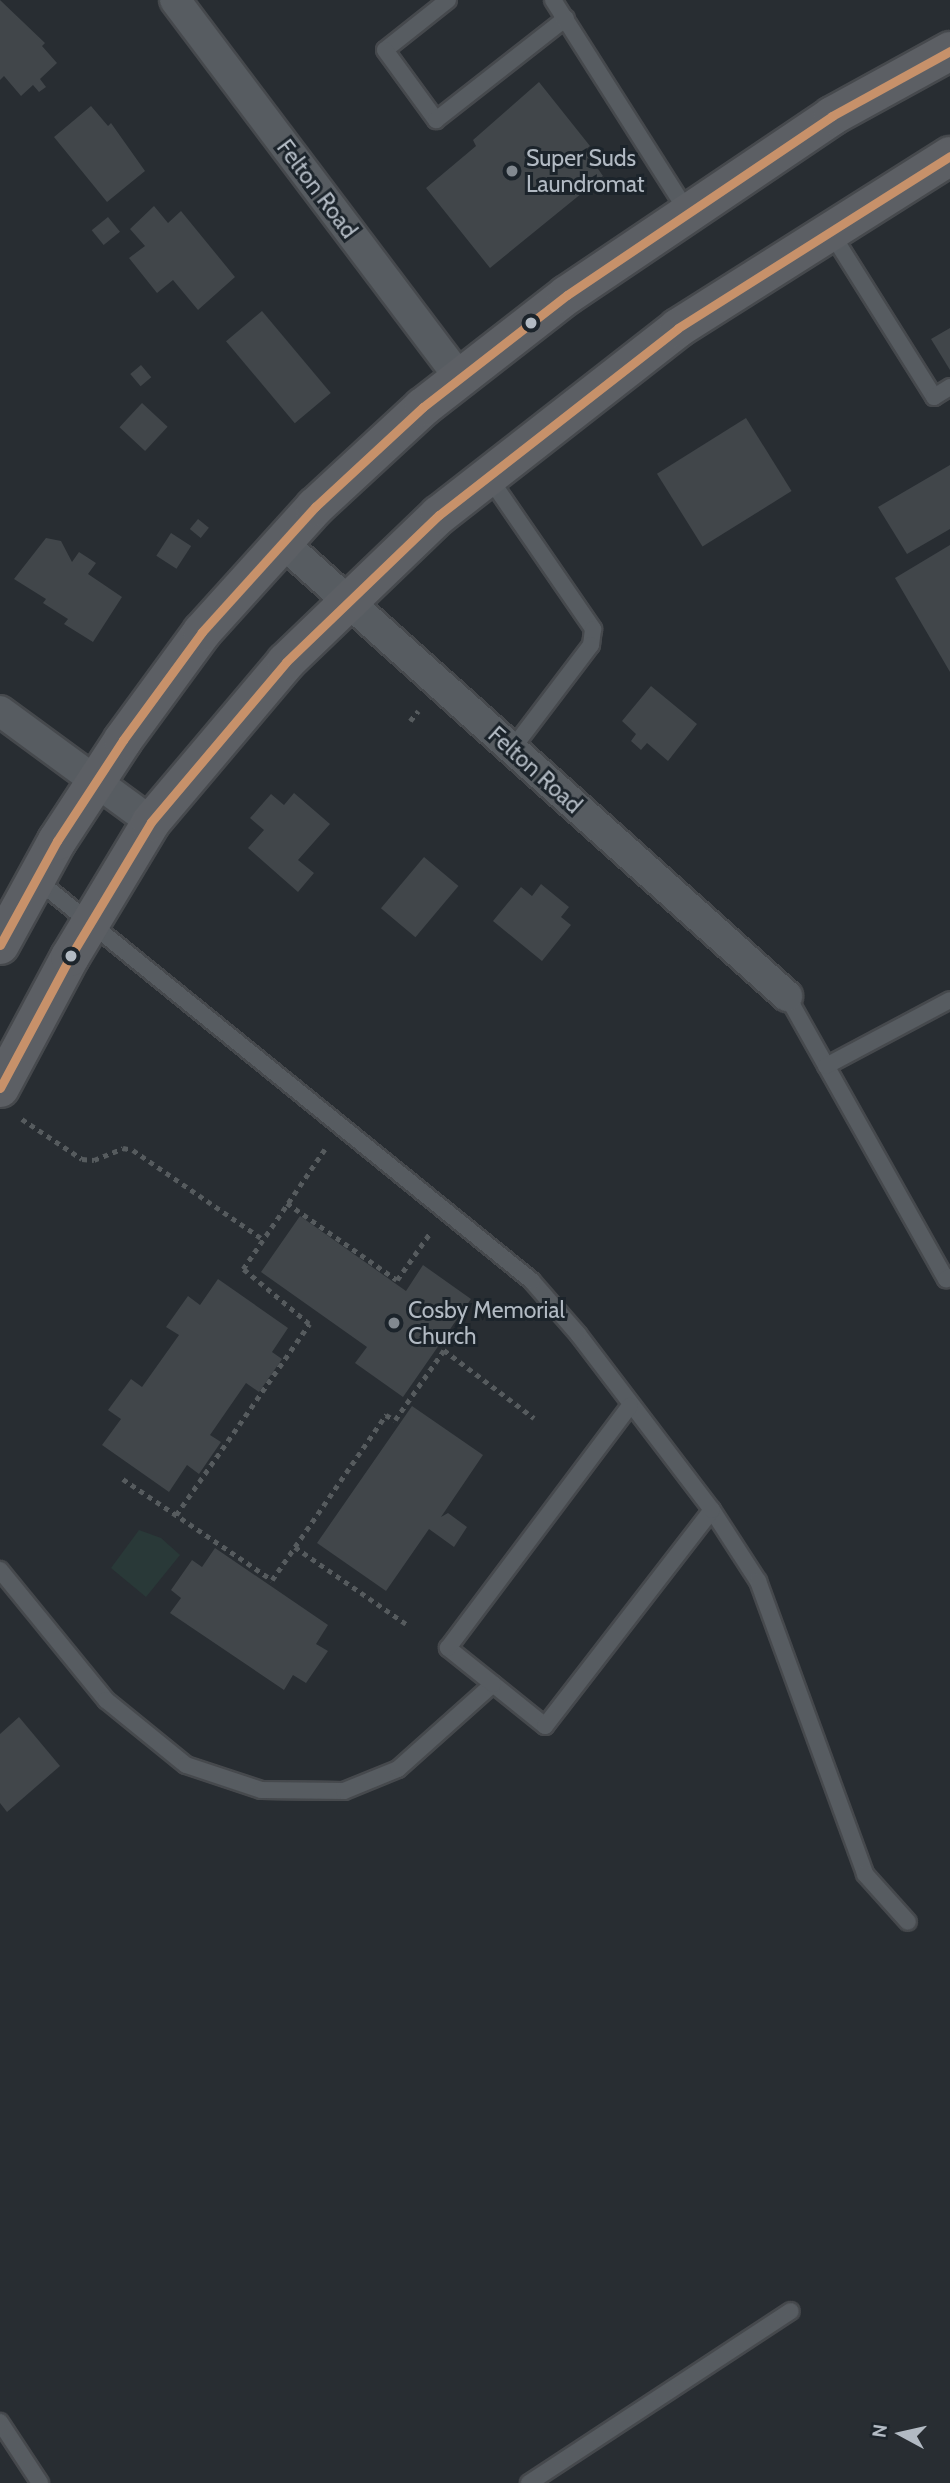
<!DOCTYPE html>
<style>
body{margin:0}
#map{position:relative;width:950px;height:2483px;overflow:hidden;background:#282d32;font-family:Cabin,sans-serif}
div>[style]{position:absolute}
.green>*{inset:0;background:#293938}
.building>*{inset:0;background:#41464a;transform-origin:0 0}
.path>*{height:4.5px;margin-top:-2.25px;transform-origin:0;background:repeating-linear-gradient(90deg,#565b5e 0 5px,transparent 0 10px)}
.roads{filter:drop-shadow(2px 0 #46494d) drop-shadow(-2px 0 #46494d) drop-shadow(0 2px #46494d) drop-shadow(0 -2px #46494d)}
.service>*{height:16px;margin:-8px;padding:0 8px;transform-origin:8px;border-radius:8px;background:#575c61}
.minor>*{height:30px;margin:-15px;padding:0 15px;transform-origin:15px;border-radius:15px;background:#575c61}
.secondary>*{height:38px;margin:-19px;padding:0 19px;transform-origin:19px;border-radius:19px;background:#5c5f64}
.bus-1>*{height:9px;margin:-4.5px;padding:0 4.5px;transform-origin:4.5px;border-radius:4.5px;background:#c7916a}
.dots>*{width:19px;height:19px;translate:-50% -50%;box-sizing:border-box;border:4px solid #1c242b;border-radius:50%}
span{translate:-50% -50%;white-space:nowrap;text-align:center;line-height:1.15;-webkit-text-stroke:6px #1c242b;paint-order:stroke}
.poi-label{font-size:23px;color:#b2bac3}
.left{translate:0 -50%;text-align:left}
.street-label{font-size:23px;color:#b2bac3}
.north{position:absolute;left:866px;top:2399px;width:70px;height:70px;-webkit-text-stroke:5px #1c242b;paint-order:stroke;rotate:278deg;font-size:19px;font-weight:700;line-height:28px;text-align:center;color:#b2bac3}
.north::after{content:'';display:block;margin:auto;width:24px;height:32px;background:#b2bac3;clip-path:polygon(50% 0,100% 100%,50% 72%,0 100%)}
</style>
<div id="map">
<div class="green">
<div style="clip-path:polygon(139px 1530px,161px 1538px,180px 1555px,146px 1597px,111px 1568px)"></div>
</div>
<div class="building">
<div style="clip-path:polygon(0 0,45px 43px,42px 46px,57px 63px,40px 79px,46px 87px,39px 92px,33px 85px,21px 96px,4px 76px,0 80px)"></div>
<div style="clip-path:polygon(539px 82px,590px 146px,585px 150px,603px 176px,490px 268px,426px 188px,476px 146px,473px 140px)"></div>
<div style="clip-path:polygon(91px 106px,108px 126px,111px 123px,145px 171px,107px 202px,54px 137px)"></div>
<div style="clip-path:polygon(154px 206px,168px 223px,181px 211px,235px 277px,198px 310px,173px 280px,157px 293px,129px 258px,145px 246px,130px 229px)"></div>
<div style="left:108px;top:217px;width:19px;height:21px;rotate:51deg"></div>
<div style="left:262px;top:311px;width:107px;height:47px;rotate:50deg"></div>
<div style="clip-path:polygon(950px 328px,950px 370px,931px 339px)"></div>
<div style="left:141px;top:365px;width:16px;height:14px;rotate:50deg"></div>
<div style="left:142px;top:403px;width:35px;height:33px;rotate:43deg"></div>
<div style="left:746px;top:418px;width:86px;height:105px;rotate:58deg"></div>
<div style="clip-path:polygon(950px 465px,950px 529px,907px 554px,878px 507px)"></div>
<div style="left:198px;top:519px;width:14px;height:13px;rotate:39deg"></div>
<div style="left:171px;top:533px;width:24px;height:27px;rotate:33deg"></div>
<div style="clip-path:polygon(46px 538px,61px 541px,72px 562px,79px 552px,96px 563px,88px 574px,122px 597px,93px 642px,64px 624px,68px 619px,43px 603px,46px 599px,14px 579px)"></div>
<div style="clip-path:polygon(950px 545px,950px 672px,895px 578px)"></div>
<div style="clip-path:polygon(651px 686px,697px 724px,668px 761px,647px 743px,641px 750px,631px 741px,636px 734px,622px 721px)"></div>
<div style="clip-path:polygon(294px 793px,330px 824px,298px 860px,314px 873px,298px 892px,248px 848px,264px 830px,250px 818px,271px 794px,284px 805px)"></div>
<div style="left:424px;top:857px;width:45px;height:67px;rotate:40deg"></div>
<div style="clip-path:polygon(541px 884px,569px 907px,561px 917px,571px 925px,542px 961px,493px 921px,521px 887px,532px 896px)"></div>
<div style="clip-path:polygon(300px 1216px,406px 1291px,423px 1265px,471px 1299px,403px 1397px,355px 1363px,367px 1347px,261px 1272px)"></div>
<div style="clip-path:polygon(218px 1279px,288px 1328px,272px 1352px,282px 1359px,259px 1392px,246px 1383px,210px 1435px,221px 1442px,199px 1474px,187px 1465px,169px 1492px,102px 1445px,121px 1419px,108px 1410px,131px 1379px,142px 1387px,179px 1335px,166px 1327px,188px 1296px,200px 1305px)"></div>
<div style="clip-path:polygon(412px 1406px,483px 1455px,441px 1517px,448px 1513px,467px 1527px,454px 1547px,429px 1529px,386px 1591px,317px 1543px)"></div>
<div style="clip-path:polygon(215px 1548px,328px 1625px,316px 1644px,328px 1651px,306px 1683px,293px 1675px,284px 1690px,170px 1613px,181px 1598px,171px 1590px,192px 1560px,202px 1567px)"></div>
<div style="clip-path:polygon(19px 1717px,60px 1766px,7px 1812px,0 1803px,0 1734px)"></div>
</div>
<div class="path">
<div style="left:410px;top:721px;width:13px;rotate:-51deg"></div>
<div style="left:22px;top:1119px;width:72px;rotate:33.7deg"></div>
<div style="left:82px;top:1159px;width:12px;rotate:5deg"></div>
<div style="left:94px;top:1160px;width:31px;rotate:-22deg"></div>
<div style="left:123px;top:1148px;width:10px;rotate:11deg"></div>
<div style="left:133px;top:1150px;width:155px;rotate:34.5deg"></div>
<div style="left:287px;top:1203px;width:134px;rotate:35deg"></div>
<div style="left:397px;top:1280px;width:57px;rotate:-54.9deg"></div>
<div style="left:123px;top:1479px;width:180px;rotate:34.1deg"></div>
<div style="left:272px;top:1580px;width:201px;rotate:-55.4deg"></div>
<div style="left:386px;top:1415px;width:10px;rotate:29deg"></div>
<div style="left:395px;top:1420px;width:85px;rotate:-55deg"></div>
<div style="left:444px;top:1350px;width:113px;rotate:37.1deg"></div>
<div style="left:176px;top:1515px;width:233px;rotate:-55.1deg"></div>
<div style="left:309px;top:1324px;width:86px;rotate:-140.2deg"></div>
<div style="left:243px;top:1269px;width:145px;rotate:-55.7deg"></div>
<div style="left:295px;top:1547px;width:135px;rotate:34.7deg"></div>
</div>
<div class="roads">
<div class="service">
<div style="left:448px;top:0;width:80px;rotate:141.6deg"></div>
<div style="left:385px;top:50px;width:87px;rotate:53.9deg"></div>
<div style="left:436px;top:120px;width:165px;rotate:-38.1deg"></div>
<div style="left:553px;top:0;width:252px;rotate:57.6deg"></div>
<div style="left:830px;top:231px;width:196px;rotate:57.9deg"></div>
<div style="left:934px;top:397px;width:19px;rotate:-32deg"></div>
<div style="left:488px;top:476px;width:186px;rotate:55.5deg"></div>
<div style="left:593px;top:629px;width:16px;rotate:97deg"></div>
<div style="left:591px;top:645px;width:131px;rotate:127.2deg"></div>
<div style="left:787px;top:996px;width:325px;rotate:60.7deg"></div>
<div style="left:946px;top:1279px;width:4px;rotate:-27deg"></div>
<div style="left:826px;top:1066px;width:140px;rotate:-28deg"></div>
<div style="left:712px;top:1510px;width:85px;rotate:57.1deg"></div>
<div style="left:758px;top:1581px;width:312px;rotate:69.9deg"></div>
<div style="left:865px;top:1874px;width:64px;rotate:48.1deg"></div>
<div style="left:0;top:1570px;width:168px;rotate:50.8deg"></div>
<div style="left:106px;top:1700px;width:103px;rotate:39.1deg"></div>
<div style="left:186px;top:1765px;width:79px;rotate:18.4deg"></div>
<div style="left:261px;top:1790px;width:83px;rotate:0.7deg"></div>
<div style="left:344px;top:1791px;width:58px;rotate:-22.2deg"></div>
<div style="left:398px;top:1769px;width:127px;rotate:-41.8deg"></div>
<div style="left:493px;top:1684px;width:67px;rotate:38.9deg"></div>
<div style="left:545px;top:1726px;width:273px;rotate:-52.3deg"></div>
<div style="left:712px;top:1510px;width:221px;rotate:-127.3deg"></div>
<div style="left:578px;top:1334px;width:70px;rotate:-131deg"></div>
<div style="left:532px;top:1281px;width:638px;rotate:-140.98deg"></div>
<div style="left:493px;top:1684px;width:58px;rotate:-141.3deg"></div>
<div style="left:448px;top:1648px;width:303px;rotate:-53.1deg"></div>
<div style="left:0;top:2422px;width:73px;rotate:56.7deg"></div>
<div style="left:529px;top:2483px;width:313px;rotate:-33.3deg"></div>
</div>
<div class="minor">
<div style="left:175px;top:0;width:473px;rotate:53deg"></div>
<div style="left:283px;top:543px;width:678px;rotate:41.95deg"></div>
<div style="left:0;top:711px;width:187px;rotate:36.3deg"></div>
</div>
<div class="secondary">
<div style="left:0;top:945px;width:119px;rotate:-61.3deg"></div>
<div style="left:57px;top:841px;width:121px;rotate:-56.8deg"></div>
<div style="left:123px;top:740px;width:134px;rotate:-53.8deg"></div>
<div style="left:202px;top:632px;width:169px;rotate:-47.9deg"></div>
<div style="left:315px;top:507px;width:147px;rotate:-42.8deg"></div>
<div style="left:423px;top:407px;width:182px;rotate:-37.9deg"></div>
<div style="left:567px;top:295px;width:320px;rotate:-34deg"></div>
<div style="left:832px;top:116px;width:135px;rotate:-28.8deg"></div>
<div style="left:0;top:1088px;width:149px;rotate:-61.9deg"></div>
<div style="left:70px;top:957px;width:157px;rotate:-59deg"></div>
<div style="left:151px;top:822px;width:209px;rotate:-49.8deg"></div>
<div style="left:286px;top:662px;width:212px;rotate:-43.9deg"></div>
<div style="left:439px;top:515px;width:303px;rotate:-38deg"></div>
<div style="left:678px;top:328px;width:322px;rotate:-32.3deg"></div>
</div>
</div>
<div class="bus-1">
<div style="left:0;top:945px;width:119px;rotate:-61.3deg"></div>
<div style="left:57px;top:841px;width:121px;rotate:-56.8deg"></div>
<div style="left:123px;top:740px;width:134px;rotate:-53.8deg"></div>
<div style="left:202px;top:632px;width:169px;rotate:-47.9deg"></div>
<div style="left:315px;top:507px;width:147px;rotate:-42.8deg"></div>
<div style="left:423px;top:407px;width:182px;rotate:-37.9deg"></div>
<div style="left:567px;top:295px;width:320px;rotate:-34deg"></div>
<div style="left:832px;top:116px;width:135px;rotate:-28.8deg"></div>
<div style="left:0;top:1088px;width:149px;rotate:-61.9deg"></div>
<div style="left:70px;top:957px;width:157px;rotate:-59deg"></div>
<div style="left:151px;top:822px;width:209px;rotate:-49.8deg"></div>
<div style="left:286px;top:662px;width:212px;rotate:-43.9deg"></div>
<div style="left:439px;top:515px;width:303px;rotate:-38deg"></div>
<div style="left:678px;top:328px;width:322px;rotate:-32.3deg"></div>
</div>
<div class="dots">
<div style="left:512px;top:171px;background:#828990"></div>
<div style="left:531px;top:323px;background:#b2bac3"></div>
<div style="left:71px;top:956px;background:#b2bac3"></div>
<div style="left:394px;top:1323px;background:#828990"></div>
</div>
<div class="poi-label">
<span class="left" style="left:526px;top:171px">Super Suds<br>Laundromat</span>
<span class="left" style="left:408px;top:1323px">Cosby Memorial<br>Church</span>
</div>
<div class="street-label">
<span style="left:317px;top:189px;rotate:53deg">Felton Road</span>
<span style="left:535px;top:770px;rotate:42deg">Felton Road</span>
</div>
<div class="north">N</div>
</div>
